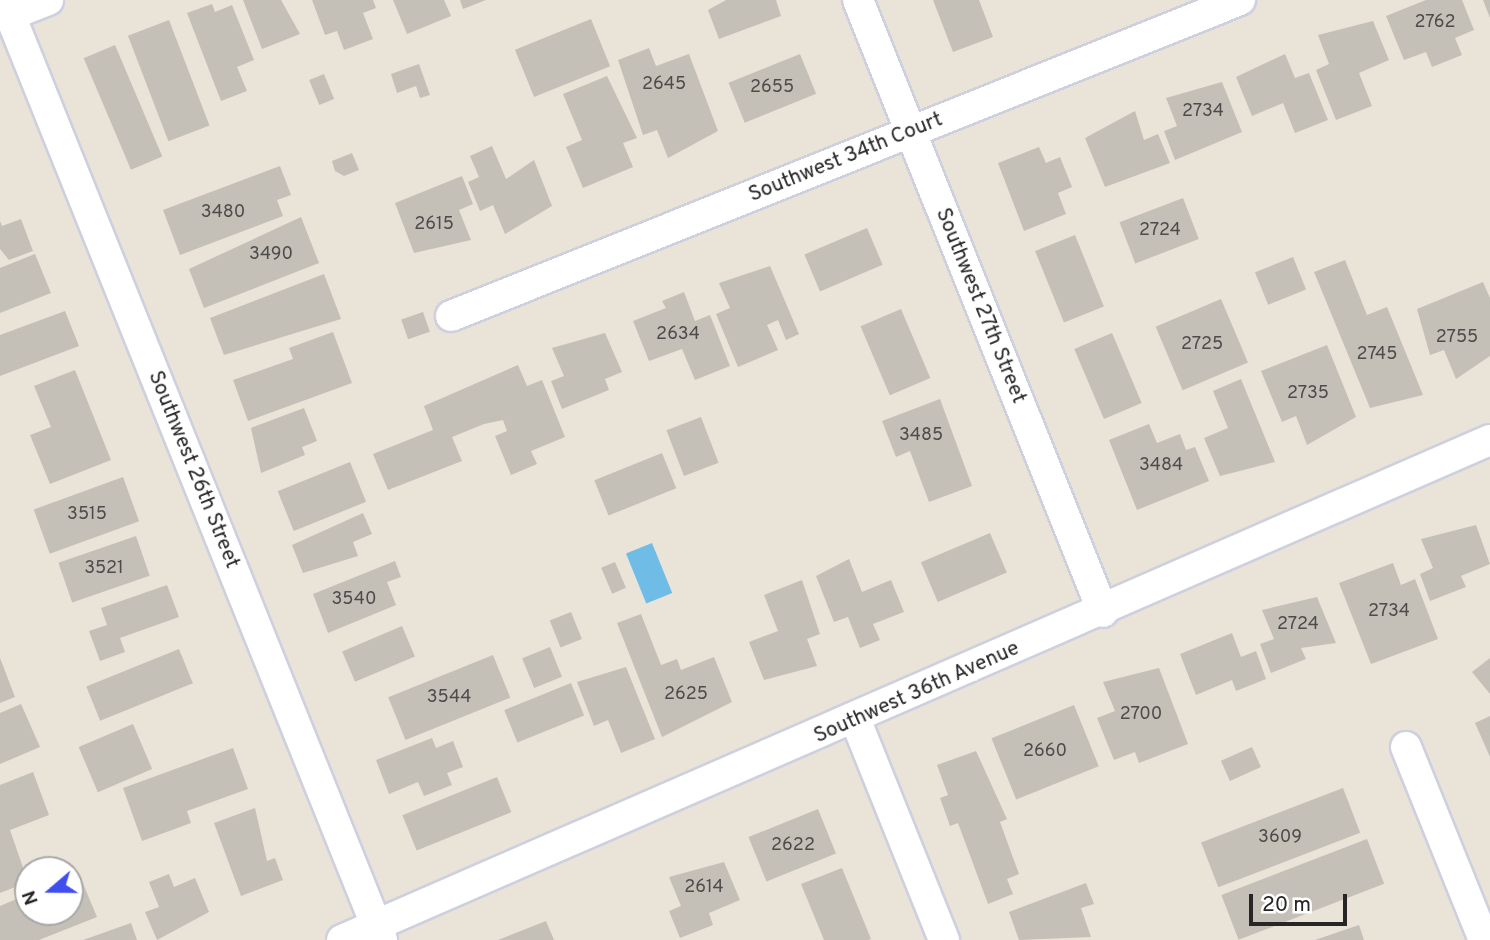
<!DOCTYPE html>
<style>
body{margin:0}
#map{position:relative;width:1490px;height:940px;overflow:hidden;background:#e9e3d8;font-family:Overpass,sans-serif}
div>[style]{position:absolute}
.water>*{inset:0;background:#6fbce6;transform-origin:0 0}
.building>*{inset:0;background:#c4c0b8;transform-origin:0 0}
.roads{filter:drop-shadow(2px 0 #cecfdf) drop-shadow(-2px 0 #cecfdf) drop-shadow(0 2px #cecfdf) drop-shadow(0 -2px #cecfdf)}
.minor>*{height:30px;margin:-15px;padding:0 15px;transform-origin:15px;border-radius:15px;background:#fff}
span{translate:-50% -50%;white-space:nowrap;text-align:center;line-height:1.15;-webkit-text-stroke:7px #fff;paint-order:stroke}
.number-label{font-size:18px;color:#4e4c4a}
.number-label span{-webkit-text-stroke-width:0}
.street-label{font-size:21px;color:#262626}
.north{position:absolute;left:14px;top:856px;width:70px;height:70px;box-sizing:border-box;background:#fff;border:2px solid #a8a8a8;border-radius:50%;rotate:250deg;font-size:19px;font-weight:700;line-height:28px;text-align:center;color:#262626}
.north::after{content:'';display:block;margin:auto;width:24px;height:32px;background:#3f4fef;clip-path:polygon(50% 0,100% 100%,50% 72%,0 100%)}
.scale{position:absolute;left:1249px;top:894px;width:98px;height:32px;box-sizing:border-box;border:4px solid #262626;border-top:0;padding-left:9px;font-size:21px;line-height:24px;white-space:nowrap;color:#262626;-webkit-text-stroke:5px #fff;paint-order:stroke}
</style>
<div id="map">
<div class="water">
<div style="left:652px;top:543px;width:54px;height:28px;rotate:68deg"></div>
</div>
<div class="building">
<div style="clip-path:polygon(243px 0,281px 0,300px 34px,262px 49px)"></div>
<div style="clip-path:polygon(312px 0,373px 0,376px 8px,363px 13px,373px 39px,344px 50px,337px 31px,325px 35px)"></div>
<div style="clip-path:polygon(393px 0,444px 0,451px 16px,407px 34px)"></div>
<div style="clip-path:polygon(460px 0,486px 0,463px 9px)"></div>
<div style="clip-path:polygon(726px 0,776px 0,781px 16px,719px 39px,708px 10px)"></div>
<div style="clip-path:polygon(933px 0,979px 0,993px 37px,953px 52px)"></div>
<div style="clip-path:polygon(1426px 0,1462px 0,1474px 30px,1455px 38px,1462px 55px,1432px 67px,1426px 52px,1404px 60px,1386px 16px)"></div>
<div style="clip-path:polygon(1483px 0,1490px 0,1490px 18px)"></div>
<div style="clip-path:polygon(212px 4px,215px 12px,232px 5px,254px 60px,237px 67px,247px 91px,221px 101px,187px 13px)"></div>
<div style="left:591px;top:19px;width:51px;height:82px;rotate:68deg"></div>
<div style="left:169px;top:20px;width:113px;height:44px;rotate:69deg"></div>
<div style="clip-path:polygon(1373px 21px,1389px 60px,1359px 73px,1372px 106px,1336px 120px,1316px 70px,1329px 64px,1318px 35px)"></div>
<div style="left:115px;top:45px;width:121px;height:34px;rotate:67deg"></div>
<div style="clip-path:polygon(649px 48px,656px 66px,689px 54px,718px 131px,668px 158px,657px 130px,643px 135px,618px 60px)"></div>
<div style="left:800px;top:54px;width:43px;height:77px;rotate:68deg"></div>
<div style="clip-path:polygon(1285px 54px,1295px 78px,1309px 73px,1328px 120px,1295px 133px,1283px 103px,1252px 116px,1236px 77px)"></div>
<div style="clip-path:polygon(419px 64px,430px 95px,420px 98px,416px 86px,397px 93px,391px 74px)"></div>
<div style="left:324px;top:74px;width:27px;height:16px;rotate:68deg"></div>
<div style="clip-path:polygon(607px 76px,637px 138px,623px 143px,633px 167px,583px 188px,566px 147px,582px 140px,563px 94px)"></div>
<div style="clip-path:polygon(1222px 82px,1242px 132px,1175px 160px,1164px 131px,1177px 126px,1166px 98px)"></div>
<div style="clip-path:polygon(1135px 111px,1144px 140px,1158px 134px,1170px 163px,1105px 187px,1085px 138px)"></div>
<div style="clip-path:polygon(492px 146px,506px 179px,534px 160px,552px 206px,505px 234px,493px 205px,480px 211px,468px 182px,479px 177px,470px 156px)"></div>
<div style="clip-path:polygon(1039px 147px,1046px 163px,1060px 157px,1072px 187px,1058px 193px,1066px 214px,1024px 231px,998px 163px)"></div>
<div style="clip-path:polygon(352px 153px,359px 170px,344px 176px,335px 171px,332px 161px)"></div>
<div style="clip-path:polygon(280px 166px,291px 195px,277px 200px,283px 216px,180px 255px,163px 210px)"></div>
<div style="clip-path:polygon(462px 176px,473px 204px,459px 210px,471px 240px,414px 253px,395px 203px)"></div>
<div style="left:1183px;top:198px;width:44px;height:68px;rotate:69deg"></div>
<div style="clip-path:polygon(301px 217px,319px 263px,204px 308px,189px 269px)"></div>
<div style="clip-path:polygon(21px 219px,33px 251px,9px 260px,0 249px,0 221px,2px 226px)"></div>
<div style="left:867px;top:228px;width:40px;height:68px;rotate:67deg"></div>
<div style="left:1075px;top:235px;width:77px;height:43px;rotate:68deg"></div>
<div style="clip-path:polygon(35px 254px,51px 293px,0 313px,0 268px)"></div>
<div style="left:1293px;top:257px;width:35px;height:41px;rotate:68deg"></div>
<div style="clip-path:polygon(1345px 260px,1367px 315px,1387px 307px,1423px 395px,1370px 408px,1314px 272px)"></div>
<div style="clip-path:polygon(770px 266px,799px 334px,786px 340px,778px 320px,767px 325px,778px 350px,738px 367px,716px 314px,730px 308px,719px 283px)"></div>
<div style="clip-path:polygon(324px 274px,341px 319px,224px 355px,210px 318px)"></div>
<div style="clip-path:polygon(1483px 282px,1490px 298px,1490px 356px,1456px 379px,1444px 350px,1430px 355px,1417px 309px)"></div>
<div style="clip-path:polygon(684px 292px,695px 321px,710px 315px,730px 366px,695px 380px,682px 349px,649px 361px,633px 321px,666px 308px,662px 301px)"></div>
<div style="left:1221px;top:299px;width:69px;height:71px;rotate:67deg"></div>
<div style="left:901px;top:309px;width:75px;height:44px;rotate:67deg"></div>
<div style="clip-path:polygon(65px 311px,79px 346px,0 376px,0 335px)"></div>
<div style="left:423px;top:312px;width:21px;height:23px;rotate:71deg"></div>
<div style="clip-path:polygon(333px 332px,352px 383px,248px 421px,233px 380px,293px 359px,289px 348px)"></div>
<div style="clip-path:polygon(605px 333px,622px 372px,605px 379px,609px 390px,562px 409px,551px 381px,564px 376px,552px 348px)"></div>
<div style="left:1112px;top:333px;width:76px;height:41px;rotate:67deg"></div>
<div style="clip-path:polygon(1327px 345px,1356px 417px,1307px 445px,1296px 416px,1282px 422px,1261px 371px)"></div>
<div style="clip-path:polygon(518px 365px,527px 386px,542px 380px,565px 437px,531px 451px,537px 464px,511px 475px,495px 436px,507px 431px,503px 420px,484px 424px,452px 437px,462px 461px,388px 490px,373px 454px,433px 430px,424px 406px)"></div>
<div style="clip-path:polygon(75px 370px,111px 460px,50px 484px,30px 435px,51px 427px,34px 386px)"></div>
<div style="clip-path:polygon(1241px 379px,1275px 462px,1220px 476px,1204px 438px,1228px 428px,1213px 391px)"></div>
<div style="clip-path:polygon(940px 399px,972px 486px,929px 502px,910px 451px,896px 457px,882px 421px)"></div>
<div style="clip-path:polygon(304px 408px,317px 441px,302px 447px,305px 455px,261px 473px,251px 428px)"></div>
<div style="left:701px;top:417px;width:49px;height:37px;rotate:69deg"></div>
<div style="clip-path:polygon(1149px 424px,1157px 443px,1180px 434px,1186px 450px,1195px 447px,1209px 481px,1137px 510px,1109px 440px)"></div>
<div style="left:662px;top:453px;width:38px;height:73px;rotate:68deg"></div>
<div style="left:350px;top:462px;width:43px;height:78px;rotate:68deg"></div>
<div style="left:123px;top:477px;width:47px;height:95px;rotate:70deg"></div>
<div style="clip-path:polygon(363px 513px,372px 534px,353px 542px,358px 556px,303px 573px,292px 545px)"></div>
<div style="clip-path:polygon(1476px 525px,1490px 564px,1461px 576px,1466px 587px,1430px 601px,1420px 574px,1433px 568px,1421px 539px)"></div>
<div style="left:990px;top:533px;width:43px;height:75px;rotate:67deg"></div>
<div style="left:136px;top:536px;width:42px;height:82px;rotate:71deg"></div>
<div style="clip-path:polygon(849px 559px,862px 592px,891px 580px,904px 612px,873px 624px,880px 640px,860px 648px,848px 617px,834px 622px,816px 576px)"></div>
<div style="clip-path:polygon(395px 561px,401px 577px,387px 582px,396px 605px,328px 633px,313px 594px)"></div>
<div style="left:615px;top:562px;width:28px;height:15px;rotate:67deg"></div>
<div style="clip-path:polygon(1393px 563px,1401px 585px,1415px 579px,1438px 639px,1371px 664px,1339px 583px)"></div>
<div style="clip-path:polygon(802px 580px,820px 634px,807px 639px,817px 666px,764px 680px,749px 642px,778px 631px,764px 595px)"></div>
<div style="clip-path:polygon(167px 585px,179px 617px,120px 638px,125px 652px,100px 661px,89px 631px,107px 625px,101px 608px)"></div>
<div style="clip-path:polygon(1317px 597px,1336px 643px,1301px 648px,1306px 659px,1271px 673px,1260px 644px,1274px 639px,1262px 610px)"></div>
<div style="left:571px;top:612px;width:29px;height:23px;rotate:68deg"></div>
<div style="clip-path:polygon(641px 614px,661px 665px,677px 659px,681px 670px,714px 657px,732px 702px,662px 737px,617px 623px)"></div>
<div style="left:402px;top:626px;width:33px;height:65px;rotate:67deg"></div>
<div style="clip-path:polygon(1232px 633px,1241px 657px,1256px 651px,1266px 679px,1236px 691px,1232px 680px,1196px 695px,1180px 654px)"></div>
<div style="left:550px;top:647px;width:32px;height:30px;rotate:68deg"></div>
<div style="left:179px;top:649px;width:37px;height:100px;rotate:68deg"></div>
<div style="left:493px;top:655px;width:46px;height:113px;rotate:68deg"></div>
<div style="clip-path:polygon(0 658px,15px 697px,0 703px)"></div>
<div style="clip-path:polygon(1490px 658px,1490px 694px,1472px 672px)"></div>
<div style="clip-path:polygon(626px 667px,655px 739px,621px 753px,608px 720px,594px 726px,577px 682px)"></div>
<div style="clip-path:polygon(1159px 668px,1188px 744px,1139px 763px,1135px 752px,1114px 760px,1097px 718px,1115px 711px,1103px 682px)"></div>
<div style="left:571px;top:683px;width:35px;height:72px;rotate:68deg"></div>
<div style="clip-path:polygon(21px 704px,40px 747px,0 764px,0 713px)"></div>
<div style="left:1074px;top:705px;width:66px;height:89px;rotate:68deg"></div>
<div style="clip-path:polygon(1490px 716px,1490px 757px,1475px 723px)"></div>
<div style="left:133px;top:724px;width:49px;height:59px;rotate:67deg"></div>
<div style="clip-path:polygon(432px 738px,436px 748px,453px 741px,463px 767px,447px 773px,452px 785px,424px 796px,418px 782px,389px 794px,376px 760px)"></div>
<div style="left:1252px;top:747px;width:22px;height:34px;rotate:66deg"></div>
<div style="clip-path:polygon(233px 748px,248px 789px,187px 811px,191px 823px,142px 841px,123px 788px)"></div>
<div style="clip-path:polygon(976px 751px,1007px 819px,1000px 822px,1019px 874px,1007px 879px,1013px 894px,988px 904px,958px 823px,950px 826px,940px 798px,948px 795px,937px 765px)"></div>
<div style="clip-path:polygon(33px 772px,49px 815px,10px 830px,28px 882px,0 893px,0 785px)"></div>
<div style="left:497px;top:777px;width:38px;height:102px;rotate:68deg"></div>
<div style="left:1343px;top:788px;width:48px;height:152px;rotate:69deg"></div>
<div style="clip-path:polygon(255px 808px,267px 861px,275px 858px,283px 880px,241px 896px,214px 823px)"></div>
<div style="left:818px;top:809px;width:48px;height:75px;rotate:68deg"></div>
<div style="left:1367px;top:839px;width:48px;height:156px;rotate:69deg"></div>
<div style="clip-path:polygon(724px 862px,740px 900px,709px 913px,713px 925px,680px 938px,669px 911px,681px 906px,669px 877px)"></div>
<div style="clip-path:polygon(842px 868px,871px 939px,868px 940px,824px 940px,801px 884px)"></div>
<div style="clip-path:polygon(79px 874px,97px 917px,39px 940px,0 940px,0 906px,28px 894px,28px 912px,70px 912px,70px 877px)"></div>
<div style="clip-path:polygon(169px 874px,174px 887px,195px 878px,209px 912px,157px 940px,145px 912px,159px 907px,149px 882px)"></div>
<div style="clip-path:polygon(1086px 883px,1094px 904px,1081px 908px,1091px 937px,1019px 940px,1009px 912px)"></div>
<div style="clip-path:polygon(546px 921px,554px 940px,498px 940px)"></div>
<div style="clip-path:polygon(131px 923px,137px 940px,83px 940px)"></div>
<div style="clip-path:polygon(1359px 925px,1364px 940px,1315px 940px)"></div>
</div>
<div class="roads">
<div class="minor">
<div style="left:4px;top:0;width:1013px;rotate:68.09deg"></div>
<div style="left:858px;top:0;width:659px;rotate:68.18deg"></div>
<div style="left:10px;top:15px;width:41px;rotate:-21.5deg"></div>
<div style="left:451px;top:316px;width:850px;rotate:-21.83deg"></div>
<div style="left:856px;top:721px;width:236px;rotate:68.1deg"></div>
<div style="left:1406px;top:747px;width:208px;rotate:68deg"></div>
<div style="left:342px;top:940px;width:1252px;rotate:-23.54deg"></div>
</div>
</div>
<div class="number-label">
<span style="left:1435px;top:23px">2762</span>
<span style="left:664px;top:85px">2645</span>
<span style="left:772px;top:88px">2655</span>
<span style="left:1203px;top:112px">2734</span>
<span style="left:223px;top:213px">3480</span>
<span style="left:434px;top:225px">2615</span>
<span style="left:1160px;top:231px">2724</span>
<span style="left:271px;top:255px">3490</span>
<span style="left:678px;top:335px">2634</span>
<span style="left:1457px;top:338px">2755</span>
<span style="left:1202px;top:345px">2725</span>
<span style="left:1377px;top:355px">2745</span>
<span style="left:1308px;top:394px">2735</span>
<span style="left:921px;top:436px">3485</span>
<span style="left:1161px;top:466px">3484</span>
<span style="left:87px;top:515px">3515</span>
<span style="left:104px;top:569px">3521</span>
<span style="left:354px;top:600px">3540</span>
<span style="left:1389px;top:612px">2734</span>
<span style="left:1298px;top:625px">2724</span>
<span style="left:686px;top:695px">2625</span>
<span style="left:449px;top:698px">3544</span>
<span style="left:1141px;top:715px">2700</span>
<span style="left:1045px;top:752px">2660</span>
<span style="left:1280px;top:838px">3609</span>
<span style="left:793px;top:846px">2622</span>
<span style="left:704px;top:888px">2614</span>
</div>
<div class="street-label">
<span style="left:846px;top:158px;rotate:-22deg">Southwest 34th Court</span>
<span style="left:980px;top:306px;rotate:68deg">Southwest 27th Street</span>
<span style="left:193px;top:470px;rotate:68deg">Southwest 26th Street</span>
<span style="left:917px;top:693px;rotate:-24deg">Southwest 36th Avenue</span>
</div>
<div class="north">N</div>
<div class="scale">20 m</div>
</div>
